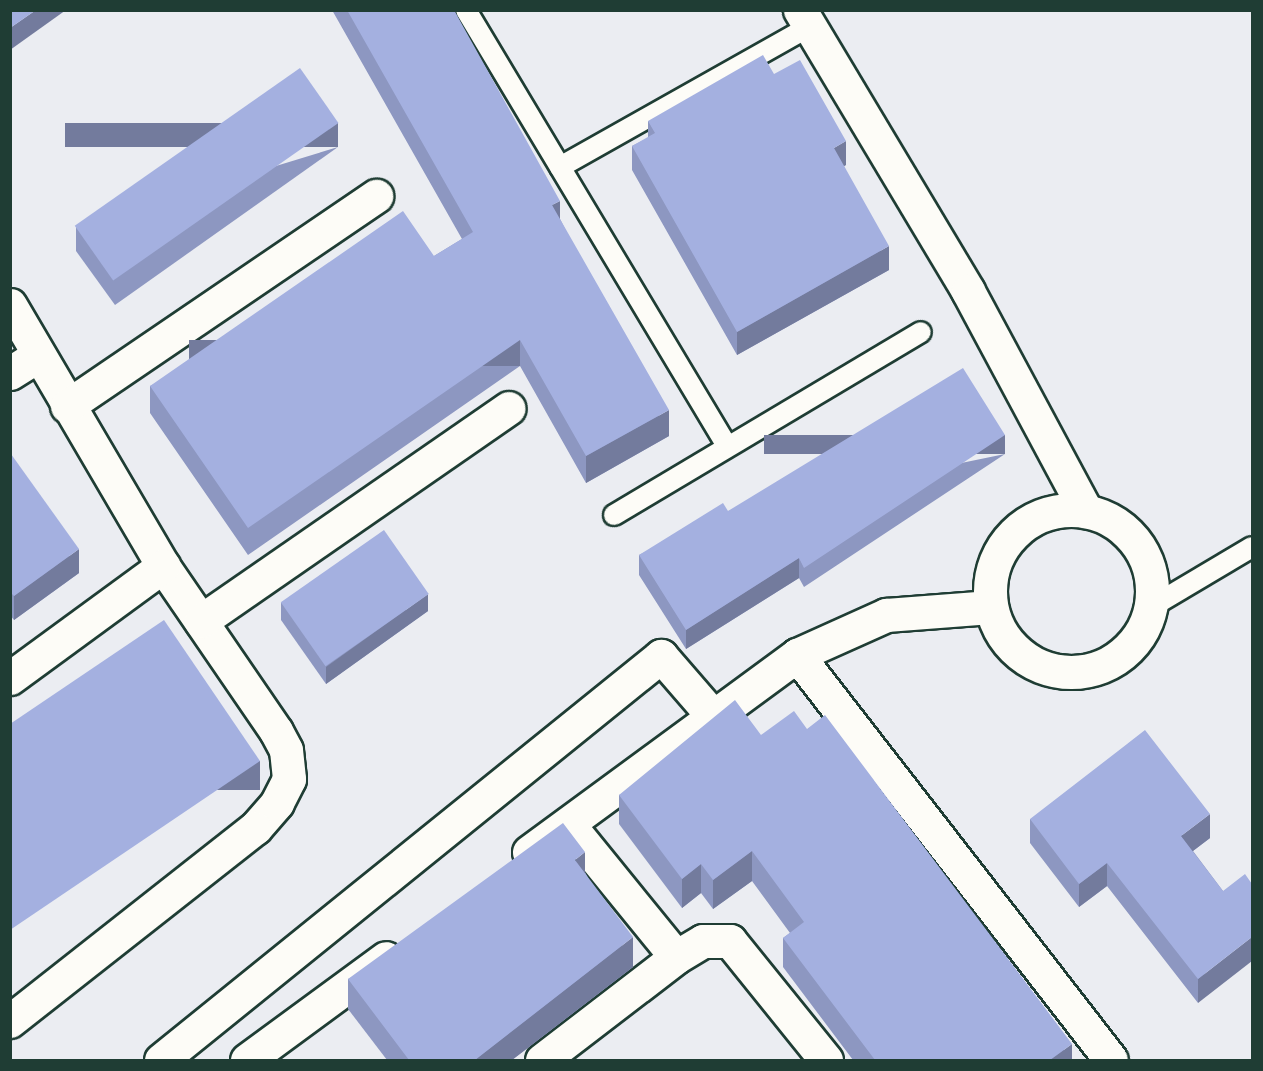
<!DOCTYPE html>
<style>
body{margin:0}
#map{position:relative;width:1263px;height:1071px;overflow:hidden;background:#ebedf2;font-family:Caveat,sans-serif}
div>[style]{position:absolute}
.roads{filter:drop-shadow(2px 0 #1f3d34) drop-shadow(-2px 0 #1f3d34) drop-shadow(0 2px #1f3d34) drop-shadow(0 -2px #1f3d34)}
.service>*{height:20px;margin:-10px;padding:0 10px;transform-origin:10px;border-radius:10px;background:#fdfcf7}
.minor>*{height:33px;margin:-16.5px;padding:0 16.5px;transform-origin:16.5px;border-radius:16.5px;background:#fdfcf7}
.minor>.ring{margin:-16.5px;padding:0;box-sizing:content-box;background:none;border:33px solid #fdfcf7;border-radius:50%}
.wall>*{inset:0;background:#8d97c1}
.shaded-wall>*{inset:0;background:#737b9d;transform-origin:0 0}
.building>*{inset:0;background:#a4b0e0;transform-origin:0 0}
span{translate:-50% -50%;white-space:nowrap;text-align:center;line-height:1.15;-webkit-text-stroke:4.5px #fdfcf7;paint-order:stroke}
.frame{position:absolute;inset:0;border:12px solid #1f3d34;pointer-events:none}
</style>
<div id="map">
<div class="roads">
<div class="service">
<div style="left:466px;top:10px;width:508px;rotate:59.09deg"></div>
<div style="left:560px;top:167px;width:287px;rotate:-29.4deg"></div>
<div style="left:614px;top:515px;width:357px;rotate:-30.8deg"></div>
<div style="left:1151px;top:607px;width:117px;rotate:-30.7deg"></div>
</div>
<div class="minor">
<div style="left:800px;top:10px;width:327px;rotate:59.1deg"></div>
<div style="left:968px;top:291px;width:250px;rotate:61.8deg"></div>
<div style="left:10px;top:305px;width:303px;rotate:59.6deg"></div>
<div style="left:163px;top:566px;width:200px;rotate:55.6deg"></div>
<div style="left:276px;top:731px;width:21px;rotate:62deg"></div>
<div style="left:286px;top:750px;width:29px;rotate:84deg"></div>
<div style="left:289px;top:779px;width:27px;rotate:117deg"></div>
<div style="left:277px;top:803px;width:33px;rotate:131deg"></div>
<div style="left:255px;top:828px;width:312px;rotate:141.8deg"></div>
<div style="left:10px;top:373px;width:32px;rotate:-32deg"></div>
<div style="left:67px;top:406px;width:374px;rotate:-34.2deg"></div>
<div class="ring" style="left:990px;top:510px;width:129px;height:129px"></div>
<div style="left:201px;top:621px;width:374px;rotate:-34.7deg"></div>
<div style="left:797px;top:655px;width:512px;rotate:52.21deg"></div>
<div style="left:10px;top:678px;width:190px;rotate:-36.2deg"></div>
<div style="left:568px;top:824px;width:171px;rotate:50.9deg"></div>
<div style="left:529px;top:852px;width:333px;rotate:-36.3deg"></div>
<div style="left:797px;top:655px;width:98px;rotate:-24.2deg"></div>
<div style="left:886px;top:615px;width:105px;rotate:-4.4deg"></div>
<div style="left:161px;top:1060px;width:643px;rotate:-38.94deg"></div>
<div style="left:661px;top:656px;width:79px;rotate:49.1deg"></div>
<div style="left:247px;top:1060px;width:172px;rotate:-36.3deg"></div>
<div style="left:542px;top:1060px;width:169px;rotate:-37.5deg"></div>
<div style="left:676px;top:957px;width:31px;rotate:-31deg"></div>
<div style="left:703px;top:941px;width:27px"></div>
<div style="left:730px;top:941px;width:153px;rotate:51.1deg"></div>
</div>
</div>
<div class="wall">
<div style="clip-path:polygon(332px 10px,454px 10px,560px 219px,669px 436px,586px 483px,520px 366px,248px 555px,150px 413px,150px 386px,434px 256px,462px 239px)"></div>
<div style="clip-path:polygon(648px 121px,846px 165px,844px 166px,889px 270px,737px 355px,632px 170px,632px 146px,648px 138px)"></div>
<div style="clip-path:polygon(338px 147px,115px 305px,76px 251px,76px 227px)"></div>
<div style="clip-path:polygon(10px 454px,79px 573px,14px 620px,10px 615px)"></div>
<div style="clip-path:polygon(1005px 454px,804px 587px,799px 578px,686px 649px,639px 575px,639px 555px,728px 511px)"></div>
<div style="clip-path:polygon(281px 603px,428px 611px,326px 684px,281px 620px)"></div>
<div style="clip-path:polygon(807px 729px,1072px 1060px,853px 1060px,783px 967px,783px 938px,790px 933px,752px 881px,713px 909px,701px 893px,682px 908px,619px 824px,619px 795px,761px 735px)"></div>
<div style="clip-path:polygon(1030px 819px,1210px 838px,1193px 851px,1223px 891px,1198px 1003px,1107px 886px,1079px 907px,1030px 843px)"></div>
<div style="clip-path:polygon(585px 872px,633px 967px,512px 1060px,387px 1060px,348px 1009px,348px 979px)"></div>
</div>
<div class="shaded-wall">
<div style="clip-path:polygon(36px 10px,66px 10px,10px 50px,10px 28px)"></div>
<div style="left:338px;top:123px;width:24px;height:273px;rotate:90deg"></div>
<div style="clip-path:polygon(846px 141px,846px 165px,834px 171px,834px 148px)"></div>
<div style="clip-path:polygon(560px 201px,560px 228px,552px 205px)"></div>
<div style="clip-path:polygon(889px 246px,889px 270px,737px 355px,737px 332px)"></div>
<div style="left:520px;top:340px;width:26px;height:331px;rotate:90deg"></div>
<div style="clip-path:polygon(669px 410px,669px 436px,586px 483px,586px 456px)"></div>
<div style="left:1005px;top:435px;width:19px;height:241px;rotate:90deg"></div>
<div style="clip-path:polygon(79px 549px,79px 573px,14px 620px,14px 596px)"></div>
<div style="clip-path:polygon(799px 558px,799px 578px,686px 649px,686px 630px)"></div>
<div style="clip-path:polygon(428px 594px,428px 611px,326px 684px,326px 667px)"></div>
<div style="left:260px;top:761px;width:29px;height:302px;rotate:90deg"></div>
<div style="clip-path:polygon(1210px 814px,1210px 838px,1181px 860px,1181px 836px)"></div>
<div style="clip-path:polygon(752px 851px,752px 881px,713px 909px,713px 880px)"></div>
<div style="clip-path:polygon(585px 852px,585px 882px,575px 860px)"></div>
<div style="clip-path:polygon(1107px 863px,1107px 886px,1079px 907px,1079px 884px)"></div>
<div style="clip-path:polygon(701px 864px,701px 893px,682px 908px,682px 879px)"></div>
<div style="clip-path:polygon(633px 937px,633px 967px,512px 1060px,475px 1060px)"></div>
<div style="clip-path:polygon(1252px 937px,1252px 961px,1198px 1003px,1198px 979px)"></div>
<div style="clip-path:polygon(1072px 1044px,1072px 1060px,1050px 1060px)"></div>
</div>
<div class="building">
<div style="clip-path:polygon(10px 10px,36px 10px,10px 28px)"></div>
<div style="clip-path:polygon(347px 10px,454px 10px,560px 201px,552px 205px,669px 410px,586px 456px,520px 340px,248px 528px,150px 386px,403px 211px,434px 256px,473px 232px)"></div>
<div style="clip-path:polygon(763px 55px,774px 74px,800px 60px,846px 141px,834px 148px,889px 246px,737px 332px,632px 146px,655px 133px,648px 121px)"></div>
<div style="left:300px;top:68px;width:67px;height:275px;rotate:55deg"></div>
<div style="clip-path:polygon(963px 368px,1005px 435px,804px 568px,799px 558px,686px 630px,639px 555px,723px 503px,728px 511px)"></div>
<div style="clip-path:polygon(10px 454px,11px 454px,79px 549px,14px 596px,10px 592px)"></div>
<div style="left:384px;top:530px;width:78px;height:126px;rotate:55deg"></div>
<div style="clip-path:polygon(164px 620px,260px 761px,10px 930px,10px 724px)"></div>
<div style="clip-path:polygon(735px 700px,761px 735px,794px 711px,807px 729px,825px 715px,1072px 1044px,1050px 1060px,875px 1060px,783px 938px,804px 922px,752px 851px,713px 880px,701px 864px,682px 879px,619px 795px)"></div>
<div style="clip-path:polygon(1145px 730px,1210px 814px,1181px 836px,1223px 891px,1245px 874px,1252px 884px,1252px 937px,1198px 979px,1107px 863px,1079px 884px,1030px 819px)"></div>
<div style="clip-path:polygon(563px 823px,585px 852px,575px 860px,633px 937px,475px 1060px,409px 1060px,348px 979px)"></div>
</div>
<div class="frame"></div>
</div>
